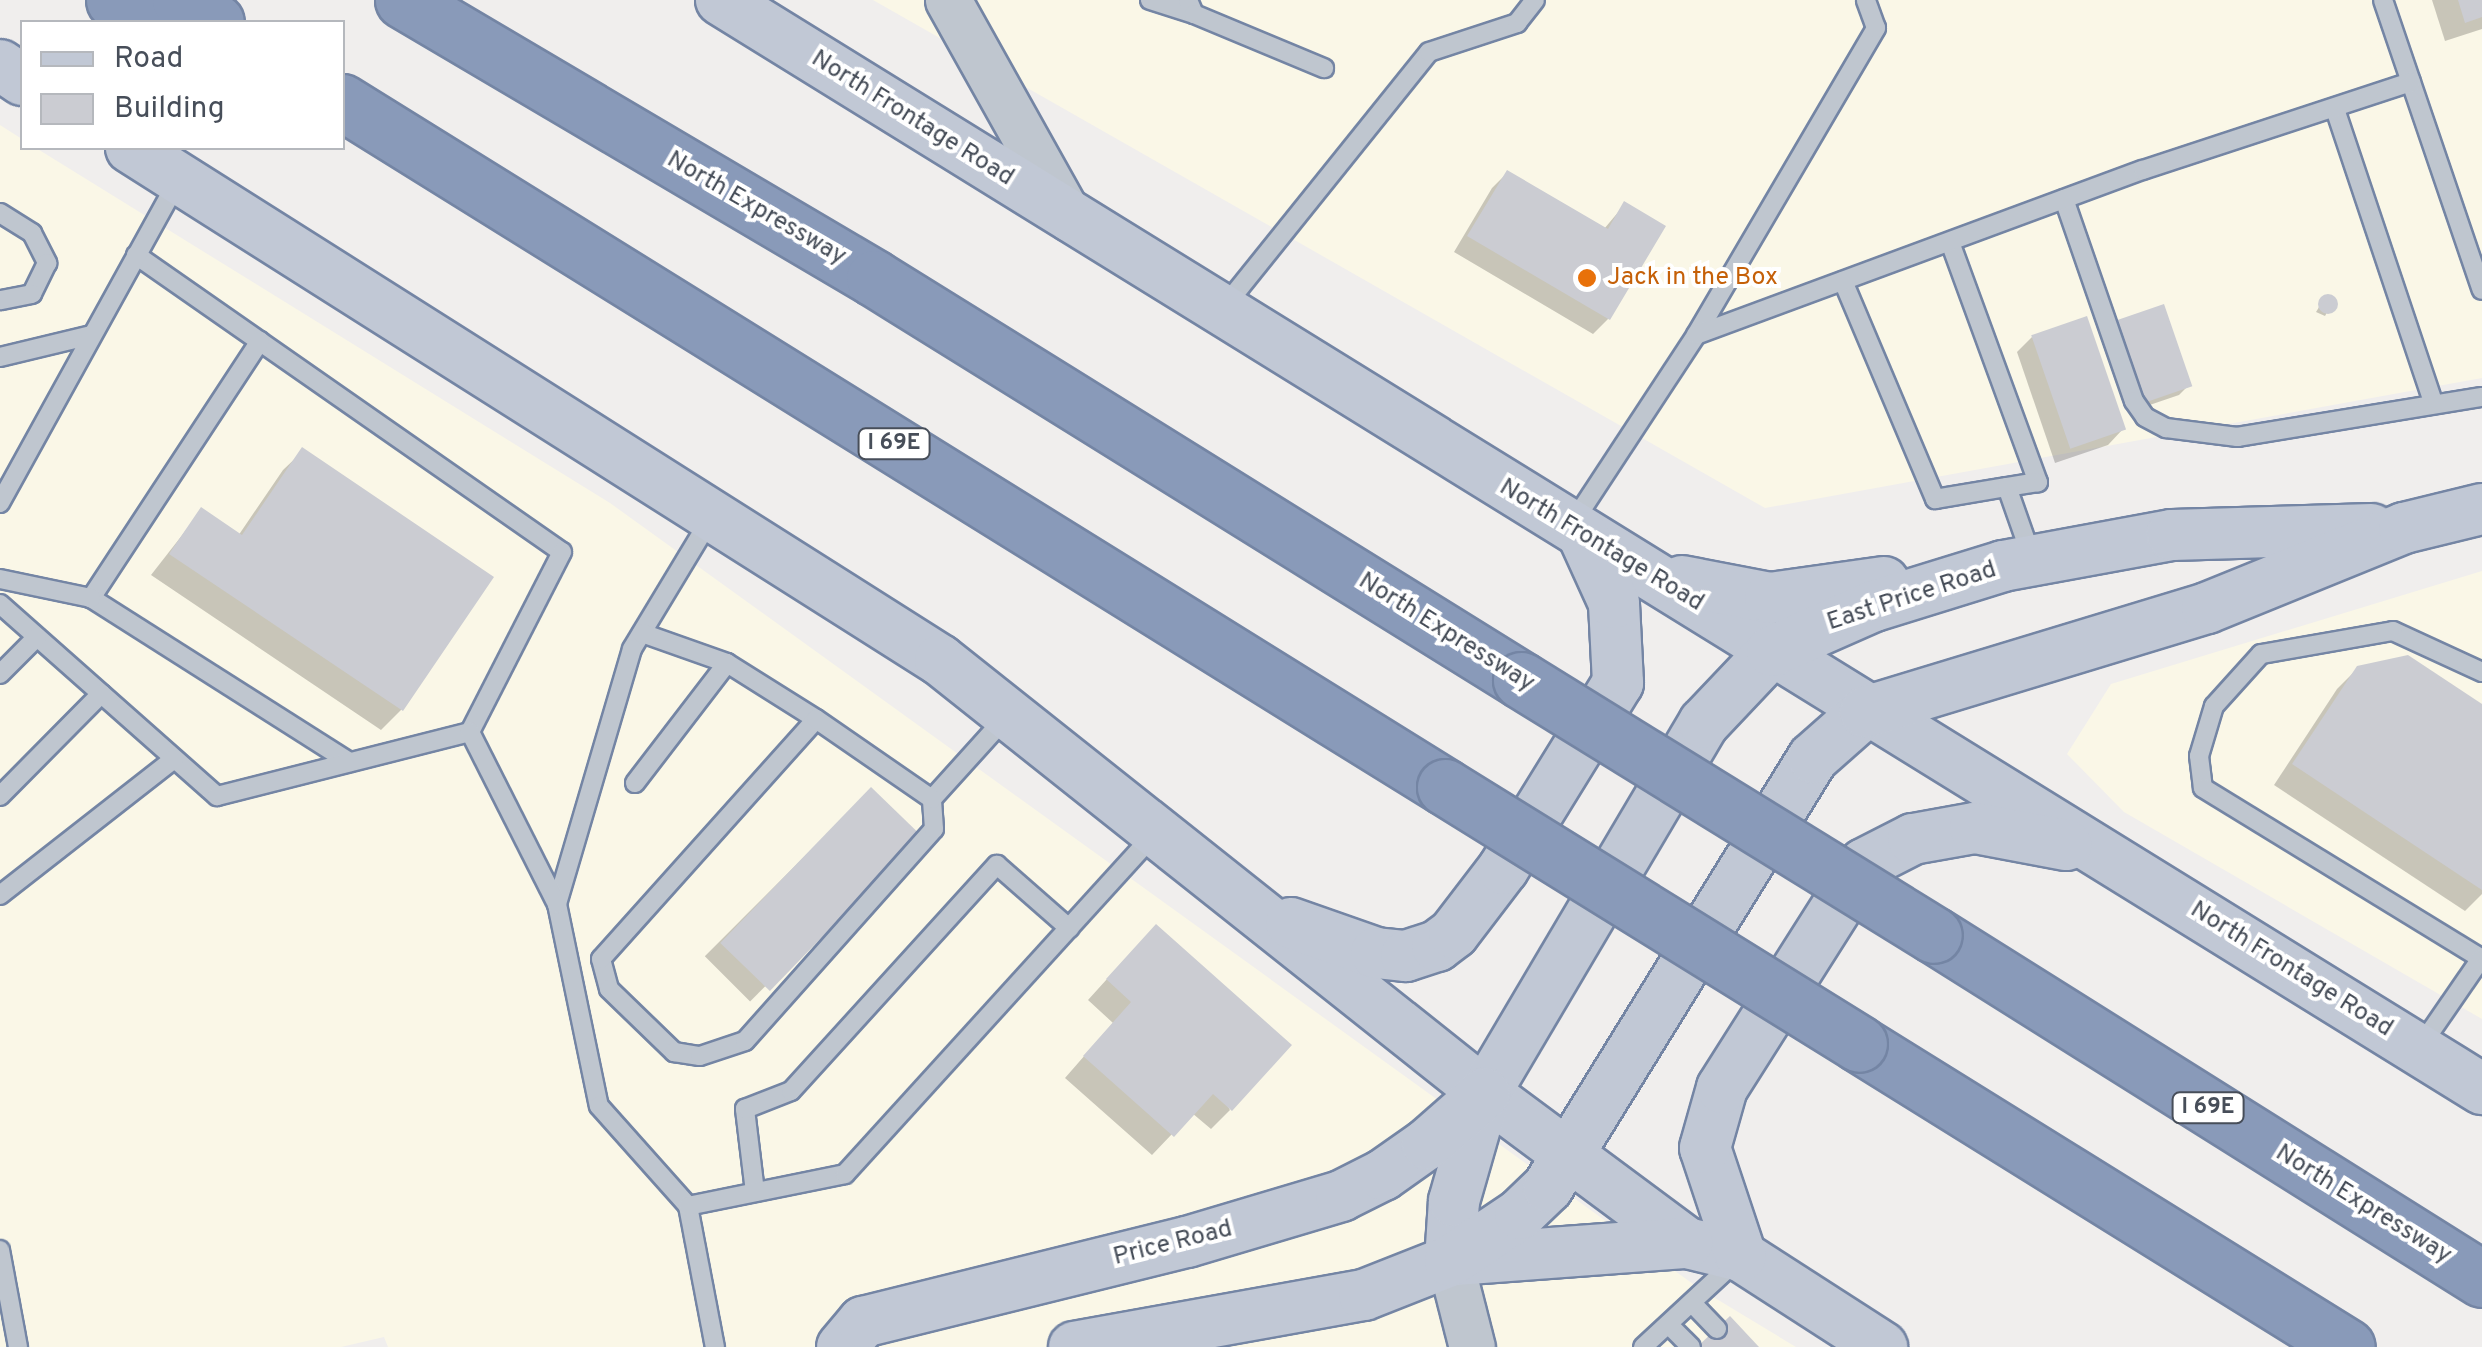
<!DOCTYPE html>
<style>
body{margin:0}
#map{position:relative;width:2482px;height:1347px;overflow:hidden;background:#f0eeed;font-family:Overpass,sans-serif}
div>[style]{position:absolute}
.commercial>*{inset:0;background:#faf7e7}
.shadow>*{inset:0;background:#0003;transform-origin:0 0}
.building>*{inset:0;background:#cbccd2;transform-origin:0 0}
.round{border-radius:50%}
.roads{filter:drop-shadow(2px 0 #7485a4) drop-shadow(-2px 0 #7485a4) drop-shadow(0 2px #7485a4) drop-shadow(0 -2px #7485a4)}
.service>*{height:18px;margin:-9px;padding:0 9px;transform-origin:9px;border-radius:9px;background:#bfc6cf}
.tertiary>*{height:45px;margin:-22.5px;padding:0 22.5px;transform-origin:22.5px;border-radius:22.5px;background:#bfc6cf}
.secondary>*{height:50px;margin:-25px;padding:0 25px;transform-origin:25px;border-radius:25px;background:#c1c8d5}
.motorway>*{height:55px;margin:-27.5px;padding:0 27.5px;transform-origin:27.5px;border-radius:27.5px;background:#899ab9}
.bridges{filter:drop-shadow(2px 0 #7485a4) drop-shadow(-2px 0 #7485a4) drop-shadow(0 2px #7485a4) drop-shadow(0 -2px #7485a4)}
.motorway-bridge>*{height:55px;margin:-27.5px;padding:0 27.5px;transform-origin:27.5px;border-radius:27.5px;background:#899ab9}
.dots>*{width:28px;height:28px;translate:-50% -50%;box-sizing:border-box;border:5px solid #fff;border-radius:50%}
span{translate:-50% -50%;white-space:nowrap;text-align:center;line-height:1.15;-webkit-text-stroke:8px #fff;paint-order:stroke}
.shield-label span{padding:2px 8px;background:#fff;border:2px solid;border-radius:8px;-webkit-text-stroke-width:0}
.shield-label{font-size:22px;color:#474e59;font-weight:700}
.street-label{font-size:25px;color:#474e59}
.food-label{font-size:25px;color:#c56008}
.left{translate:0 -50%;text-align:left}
.legend{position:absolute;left:20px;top:20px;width:325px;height:130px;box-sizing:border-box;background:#fff;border:2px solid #b5b8bd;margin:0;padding:12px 18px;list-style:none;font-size:30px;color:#474e59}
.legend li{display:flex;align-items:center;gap:20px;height:50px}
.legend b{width:50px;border:2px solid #b5b8bd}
</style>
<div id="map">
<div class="commercial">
<div style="clip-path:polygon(873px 0,2482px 0,2482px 378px,1765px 508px)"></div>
<div style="clip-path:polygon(0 125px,22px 139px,22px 148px,36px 148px,610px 503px,1700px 1289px,1796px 1347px,388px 1347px,384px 1337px,341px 1347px,0 1347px)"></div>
<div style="clip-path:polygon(2482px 571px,2482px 1019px,2124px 812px,2067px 754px,2111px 684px)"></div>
</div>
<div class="shadow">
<div style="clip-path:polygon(2432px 0,2482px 0,2482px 29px,2445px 41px)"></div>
<div style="clip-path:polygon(1507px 173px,1604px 229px,1625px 204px,1608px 319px,1593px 334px,1454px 252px,1492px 188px)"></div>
<div style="clip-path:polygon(2324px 299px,2333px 301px,2325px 316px,2316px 312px)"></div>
<div style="clip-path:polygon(2118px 322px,2189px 385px,2179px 395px,2135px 410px,2108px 332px)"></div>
<div style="clip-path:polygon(2032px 337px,2123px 429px,2108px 445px,2055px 463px,2017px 352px)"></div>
<div style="clip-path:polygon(303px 451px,491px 578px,401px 710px,381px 730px,151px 575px,201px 511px,238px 536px,283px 470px)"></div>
<div style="clip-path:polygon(2358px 668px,2482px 707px,2482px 894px,2465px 911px,2274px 785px,2337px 689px)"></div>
<div style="left:871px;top:790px;width:64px;height:235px;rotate:45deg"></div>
<div style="clip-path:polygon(1136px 947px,1230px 1110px,1211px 1129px,1192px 1113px,1152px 1155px,1065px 1078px,1113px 1023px,1088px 1000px)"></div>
</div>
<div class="building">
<div style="clip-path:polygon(2458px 0,2482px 0,2482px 17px,2465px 23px)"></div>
<div style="clip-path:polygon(1507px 170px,1608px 229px,1624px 201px,1666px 226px,1610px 320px,1467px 236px)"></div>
<div class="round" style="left:2318px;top:294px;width:20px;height:20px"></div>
<div style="left:2164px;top:304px;width:87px;height:50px;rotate:71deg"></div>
<div style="left:2087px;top:316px;width:120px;height:59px;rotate:71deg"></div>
<div style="clip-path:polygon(302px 447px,494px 577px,403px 711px,169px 554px,201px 507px,242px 535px)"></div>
<div style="clip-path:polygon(2408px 655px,2482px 704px,2482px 890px,2292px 764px,2357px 666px)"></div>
<div style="left:871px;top:787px;width:69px;height:217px;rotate:44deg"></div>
<div style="clip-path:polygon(1156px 924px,1292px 1045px,1232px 1111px,1213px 1094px,1174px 1137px,1083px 1056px,1131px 1002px,1106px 979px)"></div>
<div style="clip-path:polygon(1730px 1316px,1759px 1347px,1697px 1347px)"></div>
</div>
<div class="roads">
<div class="service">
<div style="left:1150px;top:0;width:46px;rotate:17.7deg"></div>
<div style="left:1188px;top:0;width:15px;rotate:67deg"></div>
<div style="left:1194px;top:14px;width:141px;rotate:22.6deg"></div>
<div style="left:2383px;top:0;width:306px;rotate:71.2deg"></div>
<div style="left:2335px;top:109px;width:309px;rotate:71.5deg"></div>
<div style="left:2064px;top:199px;width:214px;rotate:70.9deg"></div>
<div style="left:2134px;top:401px;width:19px;rotate:55deg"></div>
<div style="left:2145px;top:417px;width:24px;rotate:28deg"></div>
<div style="left:2166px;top:428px;width:72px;rotate:7.2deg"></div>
<div style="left:2237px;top:437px;width:248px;rotate:-9.3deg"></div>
<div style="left:0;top:213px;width:38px;rotate:32deg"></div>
<div style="left:32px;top:233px;width:34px;rotate:63deg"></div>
<div style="left:47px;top:263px;width:34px;rotate:116deg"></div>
<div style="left:32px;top:294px;width:33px;rotate:169deg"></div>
<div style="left:1950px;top:242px;width:256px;rotate:69.9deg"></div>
<div style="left:2038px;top:482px;width:31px;rotate:171deg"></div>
<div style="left:136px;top:255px;width:519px;rotate:34.88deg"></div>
<div style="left:562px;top:552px;width:202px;rotate:117.1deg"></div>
<div style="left:1843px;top:281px;width:237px;rotate:67.1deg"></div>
<div style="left:1935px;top:499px;width:73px;rotate:-9.5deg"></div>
<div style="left:2007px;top:487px;width:72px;rotate:70.6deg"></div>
<div style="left:1224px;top:307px;width:327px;rotate:-51.2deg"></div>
<div style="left:1429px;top:52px;width:93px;rotate:-18.2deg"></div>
<div style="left:1517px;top:23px;width:29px;rotate:-52deg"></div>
<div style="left:1696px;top:335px;width:356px;rotate:-59.6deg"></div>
<div style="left:1876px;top:28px;width:30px;rotate:-110deg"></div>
<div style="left:260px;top:341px;width:308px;rotate:123.3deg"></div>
<div style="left:91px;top:598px;width:306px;rotate:32.4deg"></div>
<div style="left:0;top:357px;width:94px;rotate:-13.6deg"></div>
<div style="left:0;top:503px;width:366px;rotate:-61.1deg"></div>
<div style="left:711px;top:518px;width:153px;rotate:121.1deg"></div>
<div style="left:632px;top:649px;width:266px;rotate:106.4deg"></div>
<div style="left:557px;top:904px;width:206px;rotate:78.3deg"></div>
<div style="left:599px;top:1106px;width:134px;rotate:48.3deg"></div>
<div style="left:688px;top:1206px;width:144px;rotate:79.2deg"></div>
<div style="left:1572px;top:524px;width:226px;rotate:-56.7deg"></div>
<div style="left:1696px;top:335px;width:476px;rotate:-20.3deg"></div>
<div style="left:2143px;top:170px;width:282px;rotate:-18.2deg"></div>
<div style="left:0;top:579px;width:93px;rotate:11.8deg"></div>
<div style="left:0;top:604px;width:290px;rotate:41.5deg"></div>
<div style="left:217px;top:796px;width:261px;rotate:-14.2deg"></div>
<div style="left:470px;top:732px;width:193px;rotate:63.2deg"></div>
<div style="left:642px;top:633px;width:90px;rotate:19.4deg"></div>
<div style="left:2482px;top:672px;width:98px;rotate:-155.3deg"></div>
<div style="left:2393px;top:631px;width:134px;rotate:170.1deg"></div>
<div style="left:2261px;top:654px;width:70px;rotate:132.1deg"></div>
<div style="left:2214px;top:706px;width:52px;rotate:106.7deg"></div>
<div style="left:2199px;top:756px;width:32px;rotate:83deg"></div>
<div style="left:2203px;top:788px;width:327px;rotate:31.5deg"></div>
<div style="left:0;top:674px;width:52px;rotate:-45deg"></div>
<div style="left:635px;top:783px;width:151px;rotate:-52.5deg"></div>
<div style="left:727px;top:663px;width:105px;rotate:32.2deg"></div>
<div style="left:0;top:796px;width:144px;rotate:-45.3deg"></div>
<div style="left:0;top:895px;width:221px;rotate:-38deg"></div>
<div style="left:601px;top:959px;width:31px;rotate:75deg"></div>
<div style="left:609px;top:989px;width:91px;rotate:44.1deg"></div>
<div style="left:674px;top:1052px;width:26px;rotate:9deg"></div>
<div style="left:700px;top:1056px;width:47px;rotate:-18.4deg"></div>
<div style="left:745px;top:1041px;width:284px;rotate:-48.3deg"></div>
<div style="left:934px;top:829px;width:30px;rotate:-94deg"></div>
<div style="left:932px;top:799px;width:110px;rotate:-47.9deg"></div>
<div style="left:601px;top:959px;width:322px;rotate:-48.1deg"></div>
<div style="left:816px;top:719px;width:141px;rotate:34.6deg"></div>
<div style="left:2420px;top:1047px;width:109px;rotate:-55.4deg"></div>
<div style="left:755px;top:1192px;width:84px;rotate:-96.9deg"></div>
<div style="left:745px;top:1109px;width:49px;rotate:-21.4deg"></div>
<div style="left:791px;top:1091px;width:306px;rotate:-47.7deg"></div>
<div style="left:997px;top:865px;width:96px;rotate:41.2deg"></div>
<div style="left:688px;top:1206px;width:160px;rotate:-11.5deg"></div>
<div style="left:845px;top:1174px;width:459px;rotate:-47.7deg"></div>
<div style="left:0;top:1250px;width:99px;rotate:79.5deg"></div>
<div style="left:1692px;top:1303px;width:36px;rotate:46deg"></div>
<div style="left:1669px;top:1325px;width:31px;rotate:45deg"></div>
<div style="left:1643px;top:1347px;width:128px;rotate:-42.8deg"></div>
</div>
<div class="tertiary">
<div style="left:948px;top:0;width:250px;rotate:60.8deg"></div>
<div style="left:1450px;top:1261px;width:89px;rotate:75.7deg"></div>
</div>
<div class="secondary">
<div style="left:721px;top:0;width:2071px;rotate:31.73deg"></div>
<div style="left:0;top:65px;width:27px;rotate:34deg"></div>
<div style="left:131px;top:148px;width:957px;rotate:32.33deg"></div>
<div style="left:940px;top:660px;width:696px;rotate:38.47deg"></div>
<div style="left:1485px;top:1093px;width:252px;rotate:36.6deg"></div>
<div style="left:1687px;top:1243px;width:56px;rotate:13.5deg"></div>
<div style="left:1741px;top:1256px;width:168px;rotate:32.8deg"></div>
<div style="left:1682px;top:581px;width:90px;rotate:10.9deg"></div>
<div style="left:1770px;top:598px;width:115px;rotate:-8deg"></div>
<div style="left:1291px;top:923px;width:90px;rotate:19.4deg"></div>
<div style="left:1376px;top:953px;width:30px;rotate:6deg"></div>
<div style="left:1406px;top:956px;width:33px;rotate:-18deg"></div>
<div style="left:1437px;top:946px;width:21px;rotate:-37deg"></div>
<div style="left:1454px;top:933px;width:81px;rotate:-52.6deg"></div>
<div style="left:1503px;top:869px;width:219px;rotate:-58.3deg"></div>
<div style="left:1618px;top:683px;width:80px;rotate:-92.9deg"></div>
<div style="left:1614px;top:603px;width:72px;rotate:-114.4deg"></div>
<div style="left:1741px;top:1256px;width:114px;rotate:-108.4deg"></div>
<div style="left:1705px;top:1148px;width:62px;rotate:-74.2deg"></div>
<div style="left:1722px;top:1088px;width:265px;rotate:-57.6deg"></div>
<div style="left:1864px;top:864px;width:55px;rotate:-27deg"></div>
<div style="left:1913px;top:839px;width:63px;rotate:-10.1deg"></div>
<div style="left:1975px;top:828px;width:93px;rotate:10.6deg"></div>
<div style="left:1455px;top:1260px;width:233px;rotate:-4.2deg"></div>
<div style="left:1450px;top:1261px;width:60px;rotate:-86.2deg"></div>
<div style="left:1454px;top:1201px;width:112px;rotate:-74deg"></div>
<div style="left:1485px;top:1093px;width:430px;rotate:-59.4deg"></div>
<div style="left:1704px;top:723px;width:99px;rotate:-46.6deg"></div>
<div style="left:1772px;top:651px;width:111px;rotate:-23.8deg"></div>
<div style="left:1874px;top:606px;width:135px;rotate:-17.2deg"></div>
<div style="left:2003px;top:566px;width:172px;rotate:-10.4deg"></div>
<div style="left:2172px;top:535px;width:200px;rotate:-1.7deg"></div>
<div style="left:842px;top:1347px;width:33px;rotate:-50deg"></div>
<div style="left:863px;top:1322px;width:334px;rotate:-13.9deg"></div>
<div style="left:1187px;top:1242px;width:161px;rotate:-16.6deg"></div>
<div style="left:1341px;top:1196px;width:47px;rotate:-26.6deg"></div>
<div style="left:1383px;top:1175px;width:54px;rotate:-35.2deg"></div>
<div style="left:1427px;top:1144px;width:77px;rotate:-41.3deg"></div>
<div style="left:1074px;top:1347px;width:295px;rotate:-10.2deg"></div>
<div style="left:1364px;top:1295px;width:92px;rotate:-21.6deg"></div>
<div style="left:1450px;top:1261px;width:84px;rotate:-33.9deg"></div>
<div style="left:1520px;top:1214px;width:39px;rotate:-44deg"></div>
<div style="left:1548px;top:1187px;width:504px;rotate:-58.3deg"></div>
<div style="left:1813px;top:758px;width:69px;rotate:-41.5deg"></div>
<div style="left:1865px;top:712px;width:357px;rotate:-16.9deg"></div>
<div style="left:2207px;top:608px;width:213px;rotate:-22.1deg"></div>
<div style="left:2404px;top:528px;width:80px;rotate:-13.7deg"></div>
</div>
<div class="motorway">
<div style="left:114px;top:0;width:56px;rotate:23.3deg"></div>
<div style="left:180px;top:0;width:42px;rotate:31.4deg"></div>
<div style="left:403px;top:0;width:547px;rotate:30.55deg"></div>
<div style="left:874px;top:278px;width:762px;rotate:31.85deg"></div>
<div style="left:342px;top:102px;width:1298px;rotate:31.84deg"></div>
<div style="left:1934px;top:935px;width:647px;rotate:32.12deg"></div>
<div style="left:1859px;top:1044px;width:574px;rotate:31.84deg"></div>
</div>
</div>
<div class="bridges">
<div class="motorway-bridge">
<div style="left:1521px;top:680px;width:485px;rotate:31.7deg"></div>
<div style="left:1445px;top:787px;width:487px;rotate:31.8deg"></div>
</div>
</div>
<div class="dots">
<div style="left:1587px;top:278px;background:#e8710a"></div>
</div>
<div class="shield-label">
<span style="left:894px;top:444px">I 69E</span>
<span style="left:2208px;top:1108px">I 69E</span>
</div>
<div class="street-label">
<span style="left:912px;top:119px;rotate:32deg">North Frontage Road</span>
<span style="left:756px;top:209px;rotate:30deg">North Expressway</span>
<span style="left:1601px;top:546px;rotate:31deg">North Frontage Road</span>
<span style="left:1912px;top:597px;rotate:-18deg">East Price Road</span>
<span style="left:1446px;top:633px;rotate:32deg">North Expressway</span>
<span style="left:2291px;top:970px;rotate:32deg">North Frontage Road</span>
<span style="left:2363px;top:1205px;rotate:32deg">North Expressway</span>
<span style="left:1173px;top:1244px;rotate:-14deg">Price Road</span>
</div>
<div class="food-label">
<span class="left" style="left:1607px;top:278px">Jack in the Box</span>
</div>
<ul class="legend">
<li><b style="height:12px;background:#c1c8d5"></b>Road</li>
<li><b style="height:28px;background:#cbccd2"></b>Building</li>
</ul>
</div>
